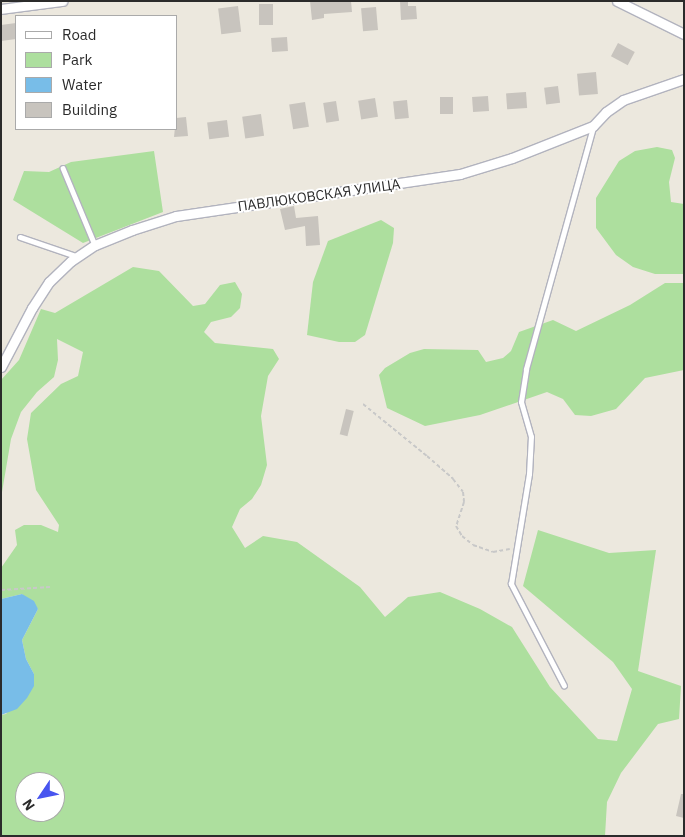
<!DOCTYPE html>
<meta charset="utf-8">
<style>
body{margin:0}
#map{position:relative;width:685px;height:837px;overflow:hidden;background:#ece8de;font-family:"IBM Plex Sans",sans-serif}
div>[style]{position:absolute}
.green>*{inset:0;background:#addf9e}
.water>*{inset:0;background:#78bde8}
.building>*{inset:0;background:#c8c4be;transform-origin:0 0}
.path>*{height:2px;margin-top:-1px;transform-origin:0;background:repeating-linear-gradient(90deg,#c8c8c8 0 4px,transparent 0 6.5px)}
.roads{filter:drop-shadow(1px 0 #b2b3be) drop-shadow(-1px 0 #b2b3be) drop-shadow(0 1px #b2b3be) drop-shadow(0 -1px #b2b3be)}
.service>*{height:4.5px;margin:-2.25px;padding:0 2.25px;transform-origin:2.25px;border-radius:2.25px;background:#fff}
.minor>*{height:9px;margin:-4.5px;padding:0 4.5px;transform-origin:4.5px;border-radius:4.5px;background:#fff}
span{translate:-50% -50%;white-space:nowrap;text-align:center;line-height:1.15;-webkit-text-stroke:4px #fff;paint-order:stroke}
.street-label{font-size:14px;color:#2b2b2b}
.frame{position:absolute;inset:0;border:2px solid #2b2b2b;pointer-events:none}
.legend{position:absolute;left:15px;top:15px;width:162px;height:115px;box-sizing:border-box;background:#fff;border:1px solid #aaa;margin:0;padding:6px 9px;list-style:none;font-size:15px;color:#2b2b2b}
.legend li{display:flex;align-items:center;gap:10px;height:25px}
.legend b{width:25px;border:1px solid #aaa}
.north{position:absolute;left:15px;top:772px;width:50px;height:50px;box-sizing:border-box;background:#fff;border:1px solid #aaa;border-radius:50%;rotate:236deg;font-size:14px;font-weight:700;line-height:20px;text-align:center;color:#2b2b2b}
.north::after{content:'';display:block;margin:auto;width:18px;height:22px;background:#4855ef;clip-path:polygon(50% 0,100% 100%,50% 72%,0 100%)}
</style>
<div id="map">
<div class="green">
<div style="clip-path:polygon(657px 147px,672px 150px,675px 158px,669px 182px,671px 202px,684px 204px,684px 274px,655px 274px,633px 267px,616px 255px,596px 228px,596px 198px,619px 161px,635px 151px)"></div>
<div style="clip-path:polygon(154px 151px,163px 212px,83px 243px,13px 200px,24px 171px,49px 172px,71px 162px)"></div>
<div style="clip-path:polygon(381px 220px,394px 228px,393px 243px,365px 335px,355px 342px,339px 342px,307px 335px,313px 282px,328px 241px)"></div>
<div style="clip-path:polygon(evenodd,133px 267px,159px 271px,193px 306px,205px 304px,220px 285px,235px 282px,242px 294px,240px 308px,231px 317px,211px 322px,204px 332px,215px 343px,273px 349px,279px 359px,268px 376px,261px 416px,267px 465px,261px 485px,252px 499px,240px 509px,232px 527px,245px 548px,263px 536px,297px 542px,360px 587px,385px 617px,408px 597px,440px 592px,480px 609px,512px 627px,550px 687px,598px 739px,617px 741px,632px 689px,613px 662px,523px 586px,538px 530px,609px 553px,656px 550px,638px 671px,681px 686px,679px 719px,658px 724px,621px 773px,607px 802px,605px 836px,1px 836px,1px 715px,6px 714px,34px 674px,26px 659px,22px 640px,38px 609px,22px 594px,1px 599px,1px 568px,17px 545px,15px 530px,24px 525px,41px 525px,58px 532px,59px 525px,36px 490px,27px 439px,31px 413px,61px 384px,78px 376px,83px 352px,57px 339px,58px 360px,54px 377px,37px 392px,21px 412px,11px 439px,1px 498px,1px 380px,19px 360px,41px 309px,55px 313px,133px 267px,25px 782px,55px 782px,55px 812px,25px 812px,25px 782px)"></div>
<div style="clip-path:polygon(665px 283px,684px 283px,684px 370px,645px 378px,616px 409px,591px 416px,575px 415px,563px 399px,547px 392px,480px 415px,425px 426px,387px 408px,379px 375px,385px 368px,410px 353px,424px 349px,478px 350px,486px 362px,503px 358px,511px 351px,519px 332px,553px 320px,576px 331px,630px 305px)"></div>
</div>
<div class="water">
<div style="clip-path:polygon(22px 594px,34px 601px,38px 609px,22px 640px,26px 659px,34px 674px,34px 686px,27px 698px,17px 709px,1px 715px,1px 599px)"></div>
</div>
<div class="building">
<div style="clip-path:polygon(310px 1px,351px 1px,352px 12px,324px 14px,324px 18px,312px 20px)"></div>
<div style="clip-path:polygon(400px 1px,408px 1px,408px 6px,416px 6px,417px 19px,401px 20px)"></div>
<div style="left:259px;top:4px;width:14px;height:21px"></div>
<div style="left:238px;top:6px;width:26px;height:20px;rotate:83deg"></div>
<div style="left:376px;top:7px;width:23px;height:15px;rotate:85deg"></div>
<div style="clip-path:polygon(16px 23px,16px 39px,1px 41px,1px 25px)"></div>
<div style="left:287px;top:37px;width:14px;height:16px;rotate:86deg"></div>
<div style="left:618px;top:43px;width:19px;height:15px;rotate:28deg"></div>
<div style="left:596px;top:72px;width:22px;height:19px;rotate:85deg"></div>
<div style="left:558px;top:86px;width:17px;height:14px;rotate:83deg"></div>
<div style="left:526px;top:92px;width:16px;height:20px;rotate:86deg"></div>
<div style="left:488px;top:96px;width:15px;height:16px;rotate:86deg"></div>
<div style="left:440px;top:97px;width:13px;height:17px"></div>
<div style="left:375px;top:98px;width:19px;height:17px;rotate:81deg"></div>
<div style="left:407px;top:100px;width:18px;height:14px;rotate:84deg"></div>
<div style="left:336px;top:101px;width:20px;height:13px;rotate:81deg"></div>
<div style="left:305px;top:102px;width:25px;height:16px;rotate:81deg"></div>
<div style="left:261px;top:114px;width:22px;height:19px;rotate:82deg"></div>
<div style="clip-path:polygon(186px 117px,188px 136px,174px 137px,176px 118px)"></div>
<div style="left:227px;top:120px;width:17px;height:20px;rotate:83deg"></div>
<div style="clip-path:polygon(294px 206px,296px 218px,318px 216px,320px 245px,306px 246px,305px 226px,285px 230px,280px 209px)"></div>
<div style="left:346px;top:409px;width:8px;height:26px;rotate:14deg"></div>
<div style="clip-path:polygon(681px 794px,684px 794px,684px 818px,676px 816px)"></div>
</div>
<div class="path">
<div style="left:363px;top:404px;width:82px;rotate:39.1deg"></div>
<div style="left:427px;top:456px;width:35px;rotate:41deg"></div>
<div style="left:453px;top:479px;width:16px;rotate:52deg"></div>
<div style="left:463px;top:492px;width:10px;rotate:84deg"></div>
<div style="left:464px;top:502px;width:25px;rotate:108deg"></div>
<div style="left:456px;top:526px;width:12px;rotate:59deg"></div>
<div style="left:462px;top:536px;width:14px;rotate:39deg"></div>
<div style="left:473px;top:545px;width:21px;rotate:19deg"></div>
<div style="left:493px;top:552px;width:17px;rotate:-10deg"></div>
<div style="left:1px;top:590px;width:49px;rotate:-3.5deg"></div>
</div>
<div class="roads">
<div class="service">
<div style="left:63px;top:168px;width:83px;rotate:67.4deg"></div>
<div style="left:20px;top:237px;width:59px;rotate:18.7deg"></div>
<div style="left:564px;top:686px;width:115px;rotate:-117.5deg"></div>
<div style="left:511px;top:584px;width:111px;rotate:-80.7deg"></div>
<div style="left:529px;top:474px;width:37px;rotate:-87deg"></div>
<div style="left:531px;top:437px;width:36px;rotate:-106deg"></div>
<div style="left:521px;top:402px;width:33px;rotate:-81deg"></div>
<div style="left:526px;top:369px;width:250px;rotate:-74.5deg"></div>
</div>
<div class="minor">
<div style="left:617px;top:1px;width:75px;rotate:26.2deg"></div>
<div style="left:1px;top:9px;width:62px;rotate:-7.5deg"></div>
<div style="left:1px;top:367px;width:67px;rotate:-62.3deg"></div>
<div style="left:32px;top:308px;width:31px;rotate:-57deg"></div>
<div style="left:49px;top:282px;width:30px;rotate:-44deg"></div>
<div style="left:71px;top:261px;width:29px;rotate:-34deg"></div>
<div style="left:95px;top:245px;width:40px;rotate:-22deg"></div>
<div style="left:132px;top:230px;width:46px;rotate:-17.7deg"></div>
<div style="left:176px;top:216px;width:287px;rotate:-8.4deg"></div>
<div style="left:460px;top:174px;width:54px;rotate:-17.1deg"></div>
<div style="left:512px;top:158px;width:87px;rotate:-21.6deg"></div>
<div style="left:593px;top:126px;width:19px;rotate:-47deg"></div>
<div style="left:606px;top:112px;width:21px;rotate:-35deg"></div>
<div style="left:623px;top:100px;width:65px;rotate:-19deg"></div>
</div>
</div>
<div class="street-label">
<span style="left:319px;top:195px;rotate:-8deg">ПАВЛЮКОВСКАЯ УЛИЦА</span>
</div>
<div class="frame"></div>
<ul class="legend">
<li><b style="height:6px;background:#fff"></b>Road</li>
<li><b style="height:14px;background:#addf9e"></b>Park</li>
<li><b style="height:14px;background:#78bde8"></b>Water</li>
<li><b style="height:14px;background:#c8c4be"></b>Building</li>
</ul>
<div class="north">N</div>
</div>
